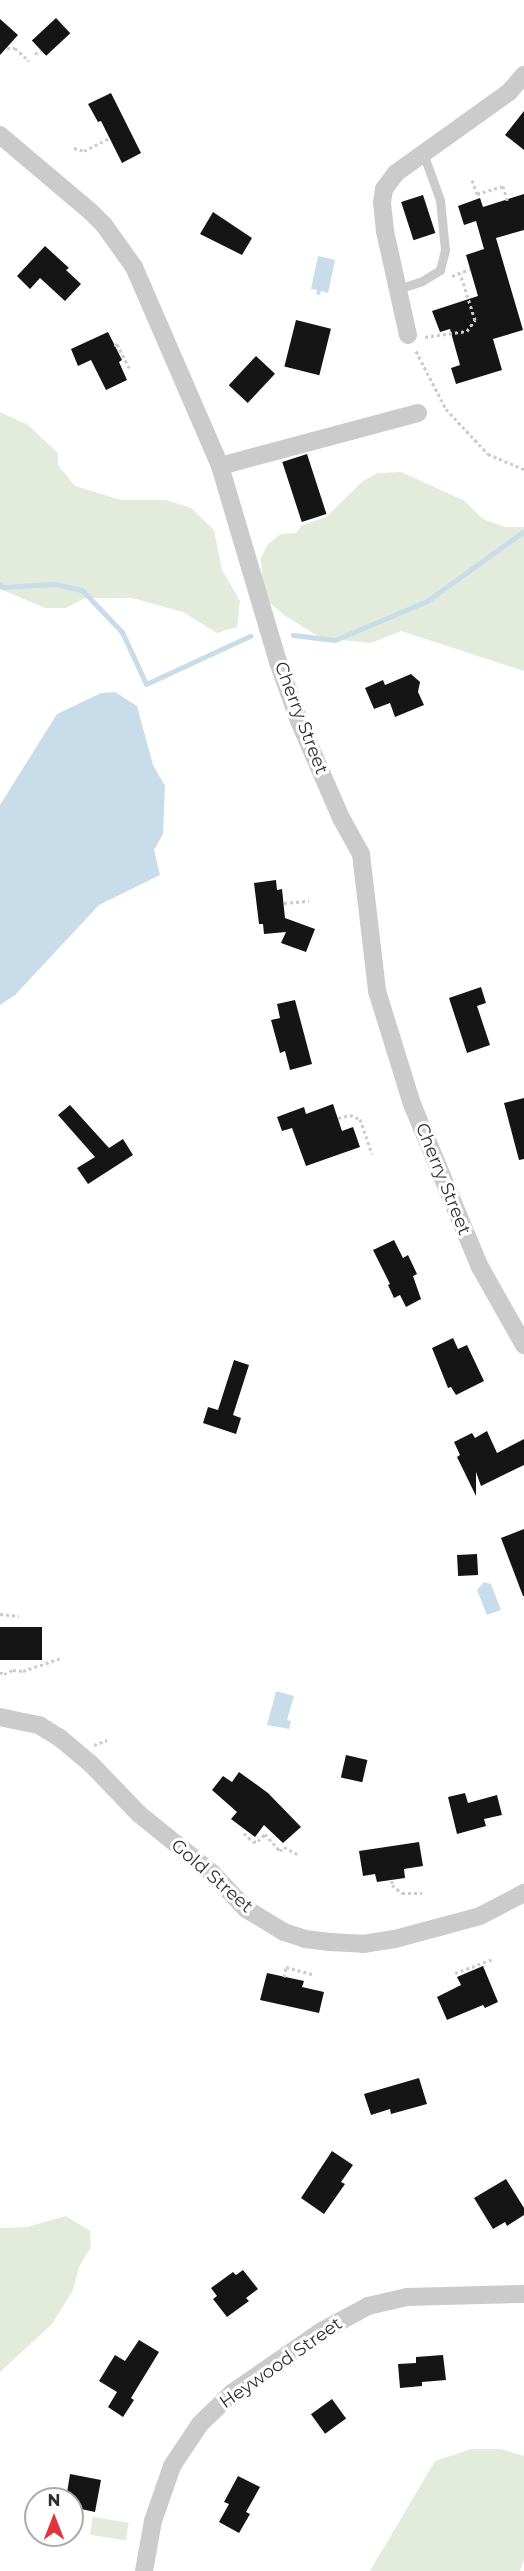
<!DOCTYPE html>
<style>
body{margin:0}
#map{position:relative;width:524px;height:2571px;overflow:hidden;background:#fff;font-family:Montserrat,sans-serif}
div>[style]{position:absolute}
.green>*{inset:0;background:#e3ebdc;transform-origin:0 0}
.water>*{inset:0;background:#c8dcea}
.stream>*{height:5px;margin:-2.5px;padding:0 2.5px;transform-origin:2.5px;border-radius:2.5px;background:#c8dcea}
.building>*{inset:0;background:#151515;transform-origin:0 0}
.path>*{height:3px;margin-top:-1.5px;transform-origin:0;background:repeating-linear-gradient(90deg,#cbcbcb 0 3px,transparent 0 6px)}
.service>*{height:9px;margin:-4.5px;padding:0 4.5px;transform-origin:4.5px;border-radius:4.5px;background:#cbcbcb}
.minor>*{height:18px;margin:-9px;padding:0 9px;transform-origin:9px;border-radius:9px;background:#cbcbcb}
span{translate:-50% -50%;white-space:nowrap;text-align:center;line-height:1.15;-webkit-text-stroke:6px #fff;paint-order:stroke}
.street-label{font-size:18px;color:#2e2e2e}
.north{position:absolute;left:24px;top:2487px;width:60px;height:60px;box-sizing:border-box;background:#fff;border:2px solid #ababab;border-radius:50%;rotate:0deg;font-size:16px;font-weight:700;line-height:24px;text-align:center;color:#2e2e2e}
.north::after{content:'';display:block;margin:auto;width:21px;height:27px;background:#df353e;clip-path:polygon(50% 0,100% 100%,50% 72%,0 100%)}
</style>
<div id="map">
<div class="green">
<div style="clip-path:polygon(0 412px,28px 425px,58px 453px,58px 465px,75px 486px,121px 500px,166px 500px,191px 508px,214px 530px,222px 570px,240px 601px,237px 627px,217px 633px,183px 612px,132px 598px,85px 598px,66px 608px,45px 608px,0 589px)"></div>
<div style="clip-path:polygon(401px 472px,465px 501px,483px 519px,505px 527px,524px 527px,524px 671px,401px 631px,371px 643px,321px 638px,284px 615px,263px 597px,261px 558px,268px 544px,281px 534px,296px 533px,302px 525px,326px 517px,363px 481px,378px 473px)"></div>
<div style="clip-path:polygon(66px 2216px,90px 2231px,91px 2247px,79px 2267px,73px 2290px,52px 2324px,0 2372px,0 2228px,27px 2227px)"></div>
<div style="clip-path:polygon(471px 2449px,501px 2449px,524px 2456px,524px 2559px,520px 2571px,370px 2571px,435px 2461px)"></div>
<div style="left:93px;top:2517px;width:36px;height:18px;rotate:9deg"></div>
</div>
<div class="water">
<div style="clip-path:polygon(318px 256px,335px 260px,328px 293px,321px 291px,320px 295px,316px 294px,317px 290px,311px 289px)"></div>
<div style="clip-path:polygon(115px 692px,137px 706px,153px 765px,165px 786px,163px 834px,154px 850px,160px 875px,99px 905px,15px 995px,0 1005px,0 805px,57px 714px,101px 693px)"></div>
<div style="clip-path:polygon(484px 1582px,491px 1584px,501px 1610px,487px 1615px,477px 1590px)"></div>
<div style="clip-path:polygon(276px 1691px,294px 1696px,287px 1720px,291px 1721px,289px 1729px,267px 1725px)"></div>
</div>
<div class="stream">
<div style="left:0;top:584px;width:4px;rotate:56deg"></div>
<div style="left:2px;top:587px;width:53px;rotate:-3.2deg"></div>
<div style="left:55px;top:584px;width:28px;rotate:13deg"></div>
<div style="left:82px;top:590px;width:58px;rotate:46.4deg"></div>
<div style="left:122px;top:632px;width:57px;rotate:65.2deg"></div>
<div style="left:146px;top:684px;width:115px;rotate:-24.8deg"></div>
<div style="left:293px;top:635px;width:42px;rotate:6.8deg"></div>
<div style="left:335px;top:640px;width:100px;rotate:-23deg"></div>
<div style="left:427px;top:601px;width:120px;rotate:-35.8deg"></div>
</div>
<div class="building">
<div style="left:56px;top:18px;width:21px;height:33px;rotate:47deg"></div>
<div style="clip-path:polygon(0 19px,18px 35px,0 55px)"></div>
<div style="clip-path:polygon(111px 93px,141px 153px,122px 163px,101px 121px,98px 122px,88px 104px)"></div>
<div style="clip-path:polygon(524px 111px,524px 150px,505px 135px)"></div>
<div style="clip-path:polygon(524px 194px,524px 230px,496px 238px,523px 330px,493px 339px,502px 370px,456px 384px,451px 368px,460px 365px,450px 329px,440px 332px,432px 311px,478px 296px,466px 255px,484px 249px,476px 221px,464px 225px,458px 206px,480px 198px,483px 207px)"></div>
<div style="left:423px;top:195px;width:40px;height:23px;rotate:72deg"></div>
<div style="clip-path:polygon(213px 212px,252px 238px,242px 255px,200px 234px)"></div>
<div style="clip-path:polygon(45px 246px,69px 268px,66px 270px,81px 284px,65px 301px,40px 278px,30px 289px,17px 276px)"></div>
<div style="left:296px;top:320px;width:36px;height:48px;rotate:14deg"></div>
<div style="clip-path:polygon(108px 332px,122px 360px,119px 362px,127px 380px,106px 390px,91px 360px,78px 366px,71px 349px)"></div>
<div style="left:256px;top:356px;width:26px;height:40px;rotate:43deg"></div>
<div style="left:307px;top:454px;width:63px;height:26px;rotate:72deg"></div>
<div style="clip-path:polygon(411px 674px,420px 682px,418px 692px,424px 705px,395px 717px,390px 703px,374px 709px,365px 688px,383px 680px,385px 685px)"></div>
<div style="clip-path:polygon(276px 880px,277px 890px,282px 889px,285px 918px,315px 929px,306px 952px,281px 943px,286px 932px,264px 934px,263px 924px,259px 924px,254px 883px)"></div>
<div style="clip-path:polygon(481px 987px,486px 1003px,477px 1006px,490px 1045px,467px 1053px,449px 998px)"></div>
<div style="clip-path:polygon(295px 1000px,312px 1064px,290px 1070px,285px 1051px,280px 1053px,271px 1020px,280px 1018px,277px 1004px)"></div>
<div style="clip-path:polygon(524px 1098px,524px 1159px,519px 1160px,504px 1103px)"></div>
<div style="clip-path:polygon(333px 1104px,342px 1131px,353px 1127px,360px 1147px,306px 1166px,292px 1128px,282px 1131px,277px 1117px,304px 1107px,306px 1114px)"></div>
<div style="clip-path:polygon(70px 1105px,109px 1148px,123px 1139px,133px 1155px,88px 1184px,77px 1168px,95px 1157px,58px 1115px)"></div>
<div style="clip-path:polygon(394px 1240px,403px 1258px,408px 1255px,417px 1274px,413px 1276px,421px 1299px,406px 1307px,400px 1295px,394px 1298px,388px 1285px,390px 1284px,373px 1250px)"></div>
<div style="clip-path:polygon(453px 1338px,458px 1349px,467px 1345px,484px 1381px,456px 1395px,451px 1387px,448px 1388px,432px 1348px)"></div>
<div style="clip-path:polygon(234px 1360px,249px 1365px,233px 1415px,241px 1418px,236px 1434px,203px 1423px,208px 1407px,218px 1410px)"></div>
<div style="clip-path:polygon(487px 1431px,497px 1453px,524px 1439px,524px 1465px,481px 1486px,476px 1472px,476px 1496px,457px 1457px,460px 1455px,454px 1442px,472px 1433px,475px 1438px)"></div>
<div style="clip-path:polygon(524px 1529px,524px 1596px,523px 1596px,501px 1538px)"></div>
<div style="left:477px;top:1554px;width:21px;height:20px;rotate:87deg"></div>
<div style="left:0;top:1627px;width:42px;height:33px"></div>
<div style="left:346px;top:1755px;width:22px;height:23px;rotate:13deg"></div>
<div style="clip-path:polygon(239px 1772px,268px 1793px,301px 1827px,283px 1843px,264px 1825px,255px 1837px,231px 1819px,237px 1812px,212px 1790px,223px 1776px,232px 1782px)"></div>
<div style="clip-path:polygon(465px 1793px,468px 1803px,497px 1795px,502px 1815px,484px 1819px,486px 1826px,457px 1834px,448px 1797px)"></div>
<div style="clip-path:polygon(419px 1842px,423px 1866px,404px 1869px,405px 1878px,377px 1882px,375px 1874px,363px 1876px,359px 1851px)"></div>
<div style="clip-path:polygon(483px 1966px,498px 2002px,485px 2008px,483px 2005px,447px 2020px,437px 1997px,461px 1985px,457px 1977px)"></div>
<div style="clip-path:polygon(267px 1973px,304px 1981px,302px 1987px,324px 1992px,319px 2013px,260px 2000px)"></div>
<div style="clip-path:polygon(419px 2078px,427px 2104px,391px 2114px,390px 2109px,371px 2115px,364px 2094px)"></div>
<div style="clip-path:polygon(332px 2151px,353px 2165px,341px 2182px,345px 2184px,324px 2214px,301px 2198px)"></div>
<div style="clip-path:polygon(506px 2179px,524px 2208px,524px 2215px,507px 2226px,505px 2222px,493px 2229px,474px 2198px)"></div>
<div style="clip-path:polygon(243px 2270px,258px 2289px,246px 2298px,249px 2301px,227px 2317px,213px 2299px,217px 2296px,211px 2288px,233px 2272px,236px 2275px)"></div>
<div style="clip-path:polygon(139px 2340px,159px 2352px,131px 2398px,134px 2400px,123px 2417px,108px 2407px,117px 2392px,99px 2381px,115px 2355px,125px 2361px)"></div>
<div style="clip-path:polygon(443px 2355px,446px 2380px,422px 2382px,422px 2386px,400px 2388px,398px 2364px,416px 2363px,416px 2357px)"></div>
<div style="left:332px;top:2399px;width:24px;height:26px;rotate:54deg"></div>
<div style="clip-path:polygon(70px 2474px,101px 2480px,95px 2512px,72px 2507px,72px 2499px,66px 2499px)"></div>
<div style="clip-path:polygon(238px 2476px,260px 2487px,246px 2512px,250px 2514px,239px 2533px,219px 2522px,229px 2504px,224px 2502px)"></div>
</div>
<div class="path">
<div style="left:7px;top:48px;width:8px"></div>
<div style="left:15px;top:48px;width:19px;rotate:43deg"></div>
<div style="left:35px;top:54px;width:7px;rotate:-34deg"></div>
<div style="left:74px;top:148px;width:10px;rotate:17deg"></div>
<div style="left:84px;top:151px;width:28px;rotate:-27deg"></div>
<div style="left:472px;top:180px;width:15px;rotate:70deg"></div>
<div style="left:477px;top:194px;width:27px;rotate:-17deg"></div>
<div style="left:503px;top:186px;width:15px;rotate:74deg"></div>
<div style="left:452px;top:276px;width:19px;rotate:-21deg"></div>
<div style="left:425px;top:337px;width:42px;rotate:-8.1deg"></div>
<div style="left:467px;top:331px;width:14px;rotate:-54deg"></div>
<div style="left:475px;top:320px;width:49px;rotate:-107.7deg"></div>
<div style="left:114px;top:345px;width:3px;rotate:-18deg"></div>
<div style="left:117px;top:344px;width:27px;rotate:63deg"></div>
<div style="left:416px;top:351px;width:65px;rotate:62.7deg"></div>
<div style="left:446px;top:409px;width:62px;rotate:47deg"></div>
<div style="left:488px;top:454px;width:39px;rotate:23deg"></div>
<div style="left:284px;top:903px;width:25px;rotate:-5deg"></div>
<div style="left:338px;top:1118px;width:12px;rotate:-14deg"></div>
<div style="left:350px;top:1115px;width:11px;rotate:22deg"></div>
<div style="left:360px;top:1119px;width:37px;rotate:71deg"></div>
<div style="left:0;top:1614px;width:19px;rotate:6deg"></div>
<div style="left:0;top:1672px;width:4px;rotate:27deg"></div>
<div style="left:4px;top:1674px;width:10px;rotate:-24deg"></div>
<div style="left:13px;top:1670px;width:10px;rotate:6deg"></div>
<div style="left:23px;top:1671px;width:39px;rotate:-19deg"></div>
<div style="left:94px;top:1745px;width:14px;rotate:-21deg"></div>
<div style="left:244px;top:1833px;width:13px;rotate:45deg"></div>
<div style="left:253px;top:1842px;width:5px;rotate:-11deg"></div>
<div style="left:258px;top:1841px;width:10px;rotate:-45deg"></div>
<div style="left:265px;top:1834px;width:23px;rotate:49deg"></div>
<div style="left:280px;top:1851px;width:6px;rotate:-45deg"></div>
<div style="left:284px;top:1847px;width:17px;rotate:28deg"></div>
<div style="left:392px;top:1880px;width:5px;rotate:90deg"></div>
<div style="left:392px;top:1885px;width:13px;rotate:39deg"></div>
<div style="left:402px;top:1893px;width:20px"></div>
<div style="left:455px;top:1973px;width:40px;rotate:-20.2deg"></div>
<div style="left:284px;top:1977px;width:10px;rotate:-79deg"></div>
<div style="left:286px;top:1967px;width:28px;rotate:15deg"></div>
</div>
<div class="service">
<div style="left:398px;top:289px;width:25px;rotate:-18deg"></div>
<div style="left:422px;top:281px;width:21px;rotate:-31deg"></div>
<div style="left:440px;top:270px;width:21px;rotate:-76deg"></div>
<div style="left:445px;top:250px;width:50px;rotate:-95.7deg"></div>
<div style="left:440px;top:200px;width:50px;rotate:-109.9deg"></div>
</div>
<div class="minor">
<div style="left:0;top:135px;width:119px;rotate:40.2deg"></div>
<div style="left:91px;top:212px;width:18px;rotate:45deg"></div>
<div style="left:104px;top:225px;width:52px;rotate:54.5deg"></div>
<div style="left:134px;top:267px;width:217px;rotate:66.6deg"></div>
<div style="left:220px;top:466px;width:204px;rotate:73.5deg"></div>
<div style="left:278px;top:662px;width:63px;rotate:70.4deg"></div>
<div style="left:299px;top:721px;width:106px;rotate:66.6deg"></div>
<div style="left:341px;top:818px;width:41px;rotate:60.9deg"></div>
<div style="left:361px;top:854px;width:138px;rotate:83.3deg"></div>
<div style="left:377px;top:991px;width:118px;rotate:72.8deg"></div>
<div style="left:412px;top:1104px;width:177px;rotate:67.4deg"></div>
<div style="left:480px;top:1267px;width:90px;rotate:60.6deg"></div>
<div style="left:408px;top:335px;width:107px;rotate:-102.5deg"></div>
<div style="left:385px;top:231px;width:28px;rotate:-96deg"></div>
<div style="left:382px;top:203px;width:14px;rotate:-82deg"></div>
<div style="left:384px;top:189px;width:20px;rotate:-53deg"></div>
<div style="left:396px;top:173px;width:139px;rotate:-35.6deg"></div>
<div style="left:509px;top:92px;width:23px;rotate:-49deg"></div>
<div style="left:220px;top:466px;width:205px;rotate:-15deg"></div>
<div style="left:0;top:1717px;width:40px;rotate:12deg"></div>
<div style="left:39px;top:1725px;width:25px;rotate:32deg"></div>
<div style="left:60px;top:1738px;width:39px;rotate:40deg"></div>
<div style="left:90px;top:1763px;width:71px;rotate:46.1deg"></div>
<div style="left:139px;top:1814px;width:94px;rotate:38.9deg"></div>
<div style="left:212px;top:1873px;width:50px;rotate:46.6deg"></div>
<div style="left:246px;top:1909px;width:44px;rotate:31.2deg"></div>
<div style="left:284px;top:1932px;width:22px;rotate:18deg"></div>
<div style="left:305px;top:1939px;width:25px;rotate:7deg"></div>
<div style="left:330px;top:1942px;width:33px;rotate:3deg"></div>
<div style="left:363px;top:1944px;width:32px;rotate:-9deg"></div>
<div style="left:395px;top:1939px;width:88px;rotate:-15.1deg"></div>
<div style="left:480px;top:1916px;width:50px;rotate:-27.6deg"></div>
<div style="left:144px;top:2571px;width:51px;rotate:-79.8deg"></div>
<div style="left:153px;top:2521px;width:58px;rotate:-70.9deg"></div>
<div style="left:172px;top:2466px;width:50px;rotate:-56.3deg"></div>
<div style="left:200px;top:2424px;width:45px;rotate:-44.1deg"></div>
<div style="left:232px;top:2393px;width:107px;rotate:-34.7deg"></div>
<div style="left:320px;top:2332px;width:55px;rotate:-28.4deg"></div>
<div style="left:368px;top:2306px;width:40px;rotate:-13deg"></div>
<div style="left:407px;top:2297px;width:117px;rotate:-1.5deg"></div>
</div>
<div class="street-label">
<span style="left:301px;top:718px;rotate:69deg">Cherry Street</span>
<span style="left:443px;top:1179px;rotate:68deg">Cherry Street</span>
<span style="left:212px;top:1876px;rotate:41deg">Gold Street</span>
<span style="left:281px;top:2363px;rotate:-35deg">Heywood Street</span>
</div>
<div class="north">N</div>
</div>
